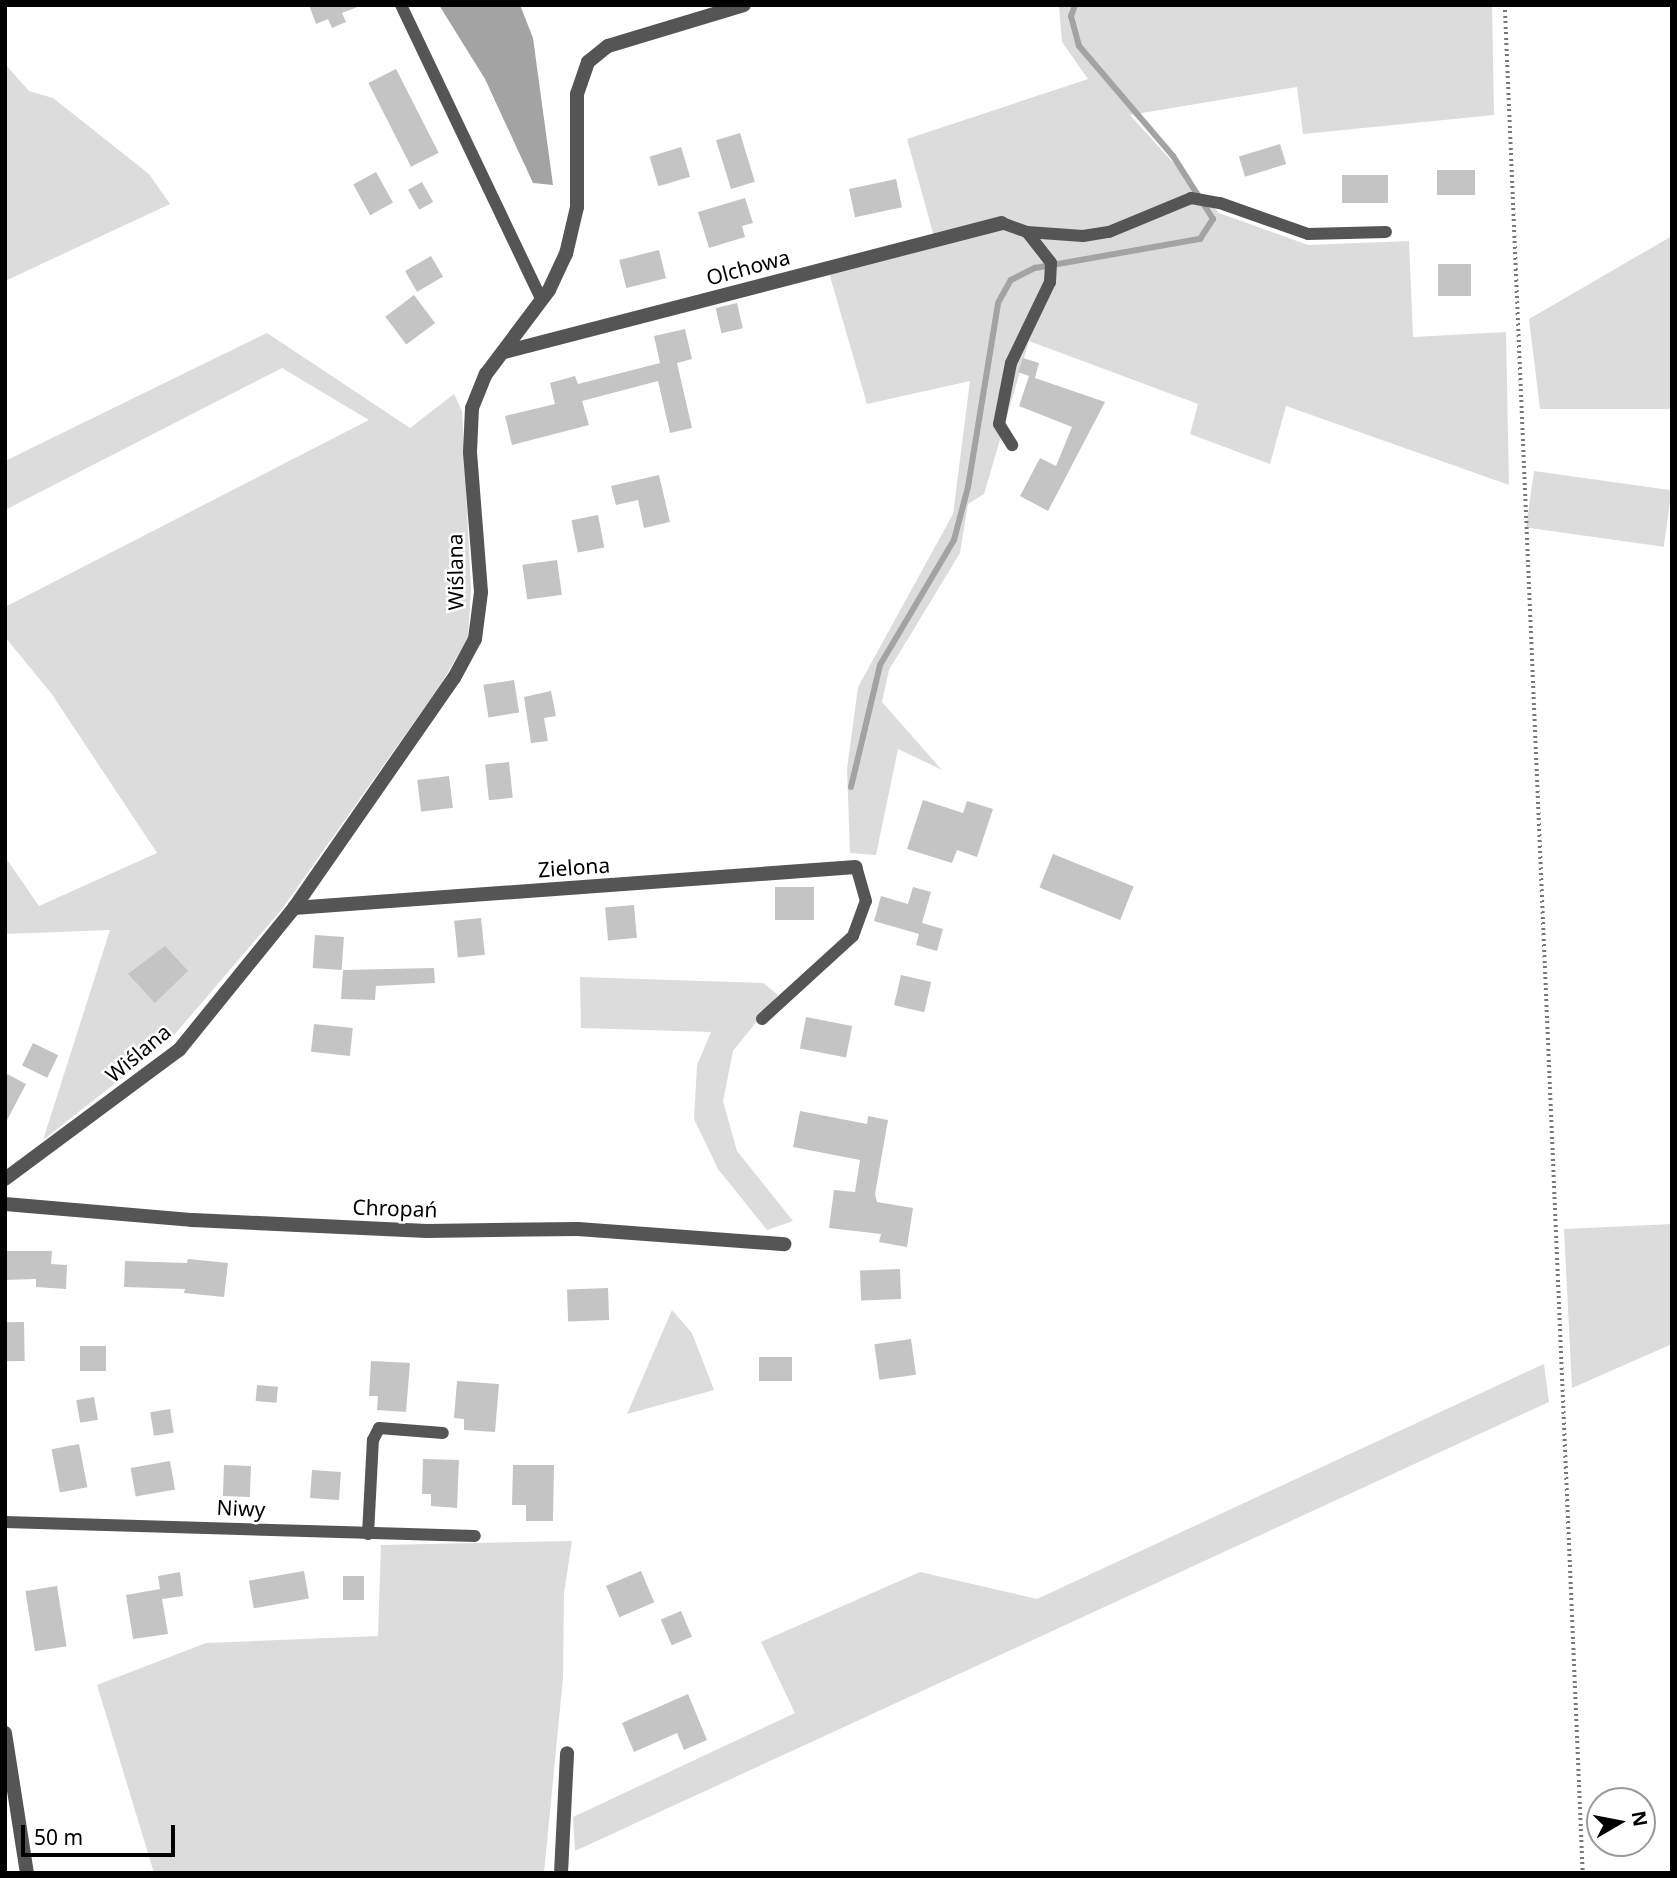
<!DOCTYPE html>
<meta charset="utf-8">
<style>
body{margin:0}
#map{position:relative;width:1677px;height:1878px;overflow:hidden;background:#fff;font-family:"Noto Sans",sans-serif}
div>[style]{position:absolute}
.green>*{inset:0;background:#dcdcdc;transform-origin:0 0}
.water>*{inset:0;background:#a3a3a3}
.stream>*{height:6px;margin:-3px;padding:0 3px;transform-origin:3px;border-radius:3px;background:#a3a3a3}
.building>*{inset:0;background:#c4c4c4;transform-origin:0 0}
.path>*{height:3.5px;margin-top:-1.75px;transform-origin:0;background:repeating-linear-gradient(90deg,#777 0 2px,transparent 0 5.5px)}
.lane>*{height:12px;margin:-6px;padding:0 6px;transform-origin:6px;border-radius:6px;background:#555}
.street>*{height:14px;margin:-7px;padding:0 7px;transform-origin:7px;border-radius:7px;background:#555}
span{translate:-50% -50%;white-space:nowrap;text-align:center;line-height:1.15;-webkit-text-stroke:5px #fff;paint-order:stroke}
.street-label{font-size:21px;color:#000}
.frame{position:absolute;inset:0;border:7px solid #000;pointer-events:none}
.north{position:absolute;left:1586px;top:1787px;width:70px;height:70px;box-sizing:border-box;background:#fff;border:2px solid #999;border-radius:50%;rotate:80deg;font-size:19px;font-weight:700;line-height:28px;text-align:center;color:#000}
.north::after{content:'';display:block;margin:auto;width:24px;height:32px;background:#000;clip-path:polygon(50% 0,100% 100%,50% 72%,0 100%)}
.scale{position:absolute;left:21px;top:1825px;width:154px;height:32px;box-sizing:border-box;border:4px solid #000;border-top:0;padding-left:9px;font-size:21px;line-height:24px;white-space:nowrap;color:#000;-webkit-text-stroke:5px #fff;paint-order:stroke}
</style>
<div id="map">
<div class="green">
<div style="clip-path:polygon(1059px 5px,1492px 5px,1494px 115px,1303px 134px,1297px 87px,1130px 115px,1219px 213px,1308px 245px,1409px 241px,1413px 337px,1506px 332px,1509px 485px,1286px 406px,1270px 464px,1190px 434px,1198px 404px,1029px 341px,984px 494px,968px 504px,960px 553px,889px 670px,882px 702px,942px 770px,898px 749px,876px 855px,850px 853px,847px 769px,858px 687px,953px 514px,970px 381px,867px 404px,829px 273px,936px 244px,907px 139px,1088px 79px,1062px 42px)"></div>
<div style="clip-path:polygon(5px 64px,29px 91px,53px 98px,149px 174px,170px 204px,5px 281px)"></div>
<div style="clip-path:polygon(1672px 236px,1672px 409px,1540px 409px,1529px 319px)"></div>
<div style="clip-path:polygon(267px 333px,410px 428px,454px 394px,462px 411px,471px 589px,468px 638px,441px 684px,282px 909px,169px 1041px,43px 1140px,110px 930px,5px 934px,5px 857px,39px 906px,157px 853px,51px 693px,5px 637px,5px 607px,369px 420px,282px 368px,5px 510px,5px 461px)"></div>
<div style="left:1534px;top:471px;width:139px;height:57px;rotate:8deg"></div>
<div style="clip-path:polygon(580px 977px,763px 983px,778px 995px,733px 1051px,723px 1101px,737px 1151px,793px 1221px,767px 1230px,718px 1169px,694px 1119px,697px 1065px,711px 1032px,581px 1028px)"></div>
<div style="clip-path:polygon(1672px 1224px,1672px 1344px,1572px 1388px,1564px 1229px)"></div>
<div style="clip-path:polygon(672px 1310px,692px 1333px,714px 1390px,627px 1414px)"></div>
<div style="clip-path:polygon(1544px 1364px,1549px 1402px,575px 1851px,573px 1817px,795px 1713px,761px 1642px,920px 1572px,1037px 1599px)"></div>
<div style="clip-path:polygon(572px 1541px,564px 1593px,563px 1678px,544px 1873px,154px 1873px,97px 1685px,206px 1643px,378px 1636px,381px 1545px)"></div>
</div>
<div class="water">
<div style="clip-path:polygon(439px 5px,520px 5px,533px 38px,553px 185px,533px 183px,485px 79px)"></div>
</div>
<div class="stream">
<div style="left:851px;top:787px;width:125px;rotate:-76.6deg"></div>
<div style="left:880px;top:665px;width:145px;rotate:-59.4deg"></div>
<div style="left:954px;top:540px;width:55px;rotate:-75.2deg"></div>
<div style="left:968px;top:487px;width:186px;rotate:-80.7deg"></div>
<div style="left:998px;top:303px;width:26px;rotate:-61deg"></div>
<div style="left:1011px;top:280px;width:27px;rotate:-27deg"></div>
<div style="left:1035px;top:268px;width:168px;rotate:-10deg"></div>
<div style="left:1200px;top:239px;width:24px;rotate:-57deg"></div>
<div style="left:1213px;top:219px;width:75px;rotate:-122.4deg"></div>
<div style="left:1173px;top:156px;width:145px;rotate:-130.5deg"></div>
<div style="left:1079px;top:46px;width:31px;rotate:-105deg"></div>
<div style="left:1071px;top:16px;width:12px;rotate:-70deg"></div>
</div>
<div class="building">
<div style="clip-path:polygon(309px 5px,360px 5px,360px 6px,342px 13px,346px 22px,332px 28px,328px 19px,316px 24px)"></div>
<div style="left:396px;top:69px;width:94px;height:31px;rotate:63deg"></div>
<div style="left:740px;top:133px;width:51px;height:25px;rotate:73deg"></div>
<div style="left:1280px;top:144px;width:21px;height:43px;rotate:73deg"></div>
<div style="left:681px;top:147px;width:31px;height:33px;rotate:73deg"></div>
<div style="left:1475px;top:170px;width:25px;height:38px;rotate:90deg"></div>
<div style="left:376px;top:172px;width:35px;height:26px;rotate:61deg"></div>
<div style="left:1342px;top:175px;width:46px;height:28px"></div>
<div style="left:896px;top:179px;width:29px;height:48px;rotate:78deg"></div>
<div style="left:422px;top:182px;width:23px;height:16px;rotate:61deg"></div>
<div style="clip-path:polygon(745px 198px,753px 223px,742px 226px,745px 237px,709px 248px,698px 212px)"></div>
<div style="left:659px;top:250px;width:29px;height:41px;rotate:76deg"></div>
<div style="left:431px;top:256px;width:24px;height:30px;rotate:60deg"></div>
<div style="left:1438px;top:264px;width:33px;height:32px"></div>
<div style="left:414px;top:295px;width:35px;height:36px;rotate:53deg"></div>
<div style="left:737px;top:303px;width:26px;height:22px;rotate:77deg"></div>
<div style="clip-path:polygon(685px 329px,692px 359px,677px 363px,692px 428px,670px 433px,658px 381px,582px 401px,589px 425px,512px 445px,505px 416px,555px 404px,550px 383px,575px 376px,578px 384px,660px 363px,654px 336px)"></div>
<div style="clip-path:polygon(1023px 358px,1039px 363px,1035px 378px,1105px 402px,1048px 511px,1020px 496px,1040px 458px,1056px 466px,1072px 427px,1019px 406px,1029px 376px,1018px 372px)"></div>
<div style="clip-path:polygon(659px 475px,670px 522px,644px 528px,638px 500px,616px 505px,611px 486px)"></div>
<div style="left:598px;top:515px;width:33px;height:27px;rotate:79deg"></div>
<div style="left:557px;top:560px;width:35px;height:35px;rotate:82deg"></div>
<div style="left:514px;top:680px;width:33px;height:31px;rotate:81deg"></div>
<div style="clip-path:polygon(551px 691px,556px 716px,544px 718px,548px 741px,531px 743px,524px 697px)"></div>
<div style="left:509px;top:762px;width:36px;height:24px;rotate:84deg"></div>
<div style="left:449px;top:776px;width:32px;height:32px;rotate:83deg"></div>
<div style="clip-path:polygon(923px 800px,963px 813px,967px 801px,993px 809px,977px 857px,957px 850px,952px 863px,907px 849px)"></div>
<div style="left:1053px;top:854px;width:87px;height:36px;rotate:22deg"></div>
<div style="left:775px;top:887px;width:39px;height:33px"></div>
<div style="clip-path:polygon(913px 887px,931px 892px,922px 923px,943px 929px,937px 951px,916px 945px,919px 934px,874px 921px,881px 896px,908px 904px)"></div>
<div style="left:634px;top:905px;width:33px;height:29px;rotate:85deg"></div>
<div style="left:481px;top:918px;width:37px;height:27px;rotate:84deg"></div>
<div style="left:315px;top:935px;width:29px;height:33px;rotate:4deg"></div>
<div style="clip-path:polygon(165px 946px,188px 971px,155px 1003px,128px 974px)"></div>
<div style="clip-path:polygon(434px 968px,435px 983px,376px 986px,375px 1000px,341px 999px,343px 970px)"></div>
<div style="left:901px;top:975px;width:31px;height:31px;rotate:13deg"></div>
<div style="left:806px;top:1017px;width:47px;height:32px;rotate:11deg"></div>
<div style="left:314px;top:1024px;width:39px;height:28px;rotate:6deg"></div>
<div style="left:33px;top:1043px;width:28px;height:25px;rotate:26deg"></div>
<div style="clip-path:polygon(5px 1073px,26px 1084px,5px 1124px)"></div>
<div style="clip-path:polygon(800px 1111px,867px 1124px,868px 1116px,888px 1120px,875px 1194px,877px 1202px,913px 1208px,907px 1247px,879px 1242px,881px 1234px,829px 1228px,834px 1190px,855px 1192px,860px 1160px,793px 1147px)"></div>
<div style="clip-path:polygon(5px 1251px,52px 1251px,51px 1264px,67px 1265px,66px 1289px,36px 1287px,36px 1279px,5px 1280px)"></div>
<div style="clip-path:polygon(188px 1259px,228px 1263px,224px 1297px,184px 1293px,185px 1289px,124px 1287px,125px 1261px,187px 1263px)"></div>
<div style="left:900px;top:1269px;width:30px;height:40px;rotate:88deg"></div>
<div style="left:608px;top:1288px;width:32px;height:41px;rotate:88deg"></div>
<div style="left:24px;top:1322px;width:39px;height:19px;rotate:89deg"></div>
<div style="left:911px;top:1339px;width:36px;height:37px;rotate:82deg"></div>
<div style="left:80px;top:1346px;width:26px;height:25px"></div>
<div style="left:792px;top:1357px;width:24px;height:33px;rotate:90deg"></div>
<div style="clip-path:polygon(371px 1361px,410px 1363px,406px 1412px,377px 1410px,378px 1396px,369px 1396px)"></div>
<div style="clip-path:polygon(457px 1381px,499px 1384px,495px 1432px,464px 1430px,464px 1419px,454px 1418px)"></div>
<div style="left:257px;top:1385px;width:21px;height:16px;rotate:5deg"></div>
<div style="left:94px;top:1397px;width:23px;height:18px;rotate:80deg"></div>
<div style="left:170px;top:1409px;width:24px;height:20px;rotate:81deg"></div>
<div style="left:79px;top:1444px;width:44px;height:28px;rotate:79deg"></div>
<div style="clip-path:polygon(423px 1459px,459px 1460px,457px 1508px,431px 1506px,431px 1494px,422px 1494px)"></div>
<div style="left:170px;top:1461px;width:29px;height:40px;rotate:80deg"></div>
<div style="left:224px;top:1465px;width:27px;height:31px;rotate:2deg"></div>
<div style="clip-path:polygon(513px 1465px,554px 1465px,553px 1521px,526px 1521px,526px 1505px,512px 1505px)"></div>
<div style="left:312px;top:1470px;width:29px;height:28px;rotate:4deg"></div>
<div style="left:304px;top:1571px;width:28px;height:56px;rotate:80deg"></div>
<div style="left:641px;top:1571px;width:34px;height:38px;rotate:67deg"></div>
<div style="clip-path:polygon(180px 1572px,183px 1596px,162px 1599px,168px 1634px,133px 1639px,126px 1595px,160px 1589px,158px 1576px)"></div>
<div style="left:343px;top:1576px;width:21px;height:24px"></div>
<div style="left:57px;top:1586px;width:61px;height:32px;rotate:81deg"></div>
<div style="left:681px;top:1611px;width:28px;height:22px;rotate:67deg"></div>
<div style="clip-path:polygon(688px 1694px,707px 1740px,684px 1750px,677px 1733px,634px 1752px,622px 1723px)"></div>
</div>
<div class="path">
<div style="left:1505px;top:5px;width:1870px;rotate:87.61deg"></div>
</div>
<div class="lane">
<div style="left:401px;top:5px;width:327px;rotate:64.5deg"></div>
<div style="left:1002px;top:223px;width:27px;rotate:20deg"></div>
<div style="left:1027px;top:232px;width:39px;rotate:52deg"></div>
<div style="left:1051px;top:263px;width:19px;rotate:93deg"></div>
<div style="left:1050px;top:282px;width:90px;rotate:115.7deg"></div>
<div style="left:1011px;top:363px;width:62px;rotate:101.1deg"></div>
<div style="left:999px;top:424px;width:25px;rotate:58deg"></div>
<div style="left:1027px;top:232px;width:56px;rotate:4.1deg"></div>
<div style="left:1083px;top:236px;width:26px;rotate:-9deg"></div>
<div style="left:1109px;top:232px;width:89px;rotate:-22.5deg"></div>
<div style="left:1191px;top:198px;width:29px;rotate:10deg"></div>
<div style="left:1220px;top:203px;width:93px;rotate:19.4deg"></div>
<div style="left:1308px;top:234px;width:78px;rotate:-1.5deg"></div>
<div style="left:762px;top:1019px;width:123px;rotate:-42.4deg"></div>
<div style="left:853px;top:936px;width:37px;rotate:-70deg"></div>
<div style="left:866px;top:901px;width:35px;rotate:-106deg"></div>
<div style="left:5px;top:1522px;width:470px;rotate:1.7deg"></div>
<div style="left:368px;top:1534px;width:94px;rotate:-87deg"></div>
<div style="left:373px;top:1440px;width:13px;rotate:-63deg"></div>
<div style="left:379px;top:1428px;width:64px;rotate:4.5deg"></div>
</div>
<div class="street">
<div style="left:504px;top:352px;width:514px;rotate:-14.52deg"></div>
<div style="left:294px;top:908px;width:563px;rotate:-4.17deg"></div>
<div style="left:5px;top:1179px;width:217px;rotate:-36.6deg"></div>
<div style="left:179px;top:1050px;width:183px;rotate:-51deg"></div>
<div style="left:294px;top:908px;width:280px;rotate:-55.2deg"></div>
<div style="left:454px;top:678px;width:44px;rotate:-61.7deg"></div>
<div style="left:475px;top:639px;width:47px;rotate:-82.7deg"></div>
<div style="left:481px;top:592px;width:140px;rotate:-94.5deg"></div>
<div style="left:470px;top:452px;width:44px;rotate:-87.4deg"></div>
<div style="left:472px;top:408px;width:37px;rotate:-68deg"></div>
<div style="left:486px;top:374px;width:105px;rotate:-53.1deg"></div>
<div style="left:549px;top:290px;width:40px;rotate:-65deg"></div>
<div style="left:566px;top:254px;width:48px;rotate:-76.8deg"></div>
<div style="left:577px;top:207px;width:113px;rotate:-90deg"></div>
<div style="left:577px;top:94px;width:34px;rotate:-71deg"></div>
<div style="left:588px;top:62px;width:26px;rotate:-39deg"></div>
<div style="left:608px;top:46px;width:142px;rotate:-16.8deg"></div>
<div style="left:5px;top:1204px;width:189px;rotate:4.9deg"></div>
<div style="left:193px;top:1220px;width:234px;rotate:2.7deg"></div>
<div style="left:427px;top:1231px;width:151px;rotate:-0.8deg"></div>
<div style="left:578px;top:1229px;width:207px;rotate:4.2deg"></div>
<div style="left:5px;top:1733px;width:142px;rotate:81.1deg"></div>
<div style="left:561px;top:1873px;width:120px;rotate:-87.1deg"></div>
</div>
<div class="street-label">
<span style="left:748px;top:267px;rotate:-15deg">Olchowa</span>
<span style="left:455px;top:572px;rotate:-91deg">Wiślana</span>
<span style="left:574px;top:867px;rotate:-4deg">Zielona</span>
<span style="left:138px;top:1053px;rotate:-40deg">Wiślana</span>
<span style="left:395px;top:1208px;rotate:2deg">Chropań</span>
<span style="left:241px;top:1508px;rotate:3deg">Niwy</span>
</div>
<div class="frame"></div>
<div class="north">N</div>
<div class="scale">50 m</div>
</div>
